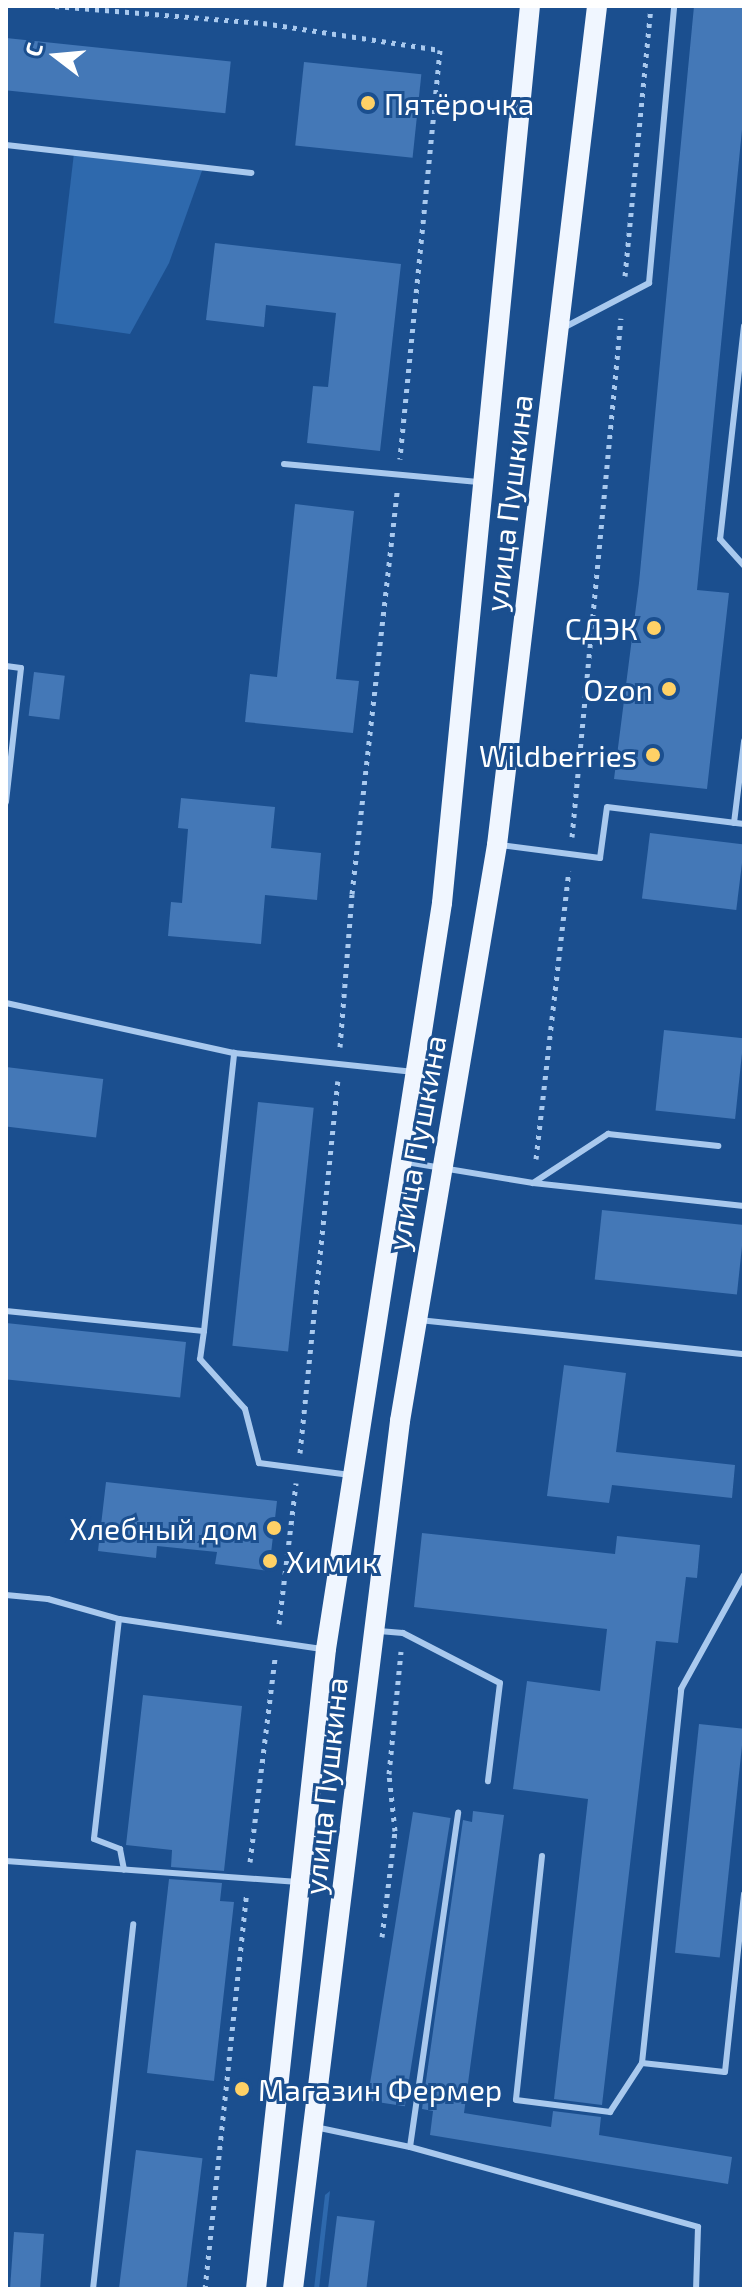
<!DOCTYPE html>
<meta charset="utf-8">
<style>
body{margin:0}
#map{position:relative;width:750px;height:2295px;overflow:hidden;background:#1b4f8f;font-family:"Exo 2",sans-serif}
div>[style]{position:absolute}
.green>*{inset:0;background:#2e69ad}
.building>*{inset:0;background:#4478b7;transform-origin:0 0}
.path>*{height:5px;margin-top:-2.5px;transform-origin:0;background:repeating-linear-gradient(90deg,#a9c9ee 0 4px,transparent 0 10px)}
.lane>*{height:6px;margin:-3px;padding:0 3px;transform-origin:3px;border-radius:3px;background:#a9c9ee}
.primary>*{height:20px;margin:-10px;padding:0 10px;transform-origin:10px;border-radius:10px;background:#f0f6ff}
.dots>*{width:22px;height:22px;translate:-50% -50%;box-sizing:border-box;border:4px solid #1b4f8f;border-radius:50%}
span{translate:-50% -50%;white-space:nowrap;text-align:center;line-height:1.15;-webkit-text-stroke:6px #1b4f8f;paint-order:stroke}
.poi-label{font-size:30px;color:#fff}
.left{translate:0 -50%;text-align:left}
.right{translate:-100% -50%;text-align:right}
.street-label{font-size:30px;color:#fff}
.frame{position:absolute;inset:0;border:8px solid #fff;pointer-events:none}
.north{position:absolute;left:16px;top:16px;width:80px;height:80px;-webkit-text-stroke:6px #1b4f8f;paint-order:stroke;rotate:286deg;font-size:22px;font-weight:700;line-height:32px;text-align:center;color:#fff}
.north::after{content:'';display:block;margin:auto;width:28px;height:36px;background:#fff;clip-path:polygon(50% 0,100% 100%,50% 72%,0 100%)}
</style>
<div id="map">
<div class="green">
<div style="clip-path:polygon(74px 153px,203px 168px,169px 263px,130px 334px,54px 323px)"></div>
<div style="clip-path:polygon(330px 2191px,319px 2289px,314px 2289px,325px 2195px)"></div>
</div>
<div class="building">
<div style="clip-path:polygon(694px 6px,744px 6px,744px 109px,697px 590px,729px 593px,707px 789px,614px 779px,639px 583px)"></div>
<div style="left:6px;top:38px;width:226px;height:52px;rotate:6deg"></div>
<div style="left:304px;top:62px;width:118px;height:84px;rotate:6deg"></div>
<div style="clip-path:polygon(215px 243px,401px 264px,380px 451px,307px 443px,313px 386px,328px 387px,336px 313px,266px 305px,264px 327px,206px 320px)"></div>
<div style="clip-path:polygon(295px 504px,354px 511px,336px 679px,359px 681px,353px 733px,245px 722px,250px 674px,277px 677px)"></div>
<div style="left:34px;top:672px;width:31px;height:44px;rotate:7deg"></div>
<div style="clip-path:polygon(181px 798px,275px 807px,271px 848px,321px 853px,317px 900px,265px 895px,261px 944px,168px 936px,171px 902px,182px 903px,188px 829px,178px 828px)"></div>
<div style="left:650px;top:833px;width:95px;height:66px;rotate:7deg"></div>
<div style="left:664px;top:1030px;width:80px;height:81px;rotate:6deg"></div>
<div style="left:6px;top:1067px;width:98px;height:59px;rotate:7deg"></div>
<div style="left:258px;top:1102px;width:56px;height:245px;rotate:6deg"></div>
<div style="left:602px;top:1210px;width:143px;height:70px;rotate:6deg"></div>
<div style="left:6px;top:1323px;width:181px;height:56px;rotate:6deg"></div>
<div style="clip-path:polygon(564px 1365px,626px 1373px,616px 1452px,735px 1465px,732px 1498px,612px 1485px,609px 1503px,547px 1496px)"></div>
<div style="clip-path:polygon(106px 1482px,277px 1501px,269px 1571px,215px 1564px,217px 1552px,157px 1546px,156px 1558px,98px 1551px)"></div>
<div style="clip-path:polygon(422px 1533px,615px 1554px,617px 1536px,700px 1545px,697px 1578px,686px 1577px,678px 1643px,656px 1641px,602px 2105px,554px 2099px,588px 1799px,513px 1789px,527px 1681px,600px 1691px,607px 1629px,414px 1607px)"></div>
<div style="clip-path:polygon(143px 1695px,242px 1706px,224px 1871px,171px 1867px,172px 1850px,126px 1845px)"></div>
<div style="left:699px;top:1724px;width:45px;height:230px;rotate:6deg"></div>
<div style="clip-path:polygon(473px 1811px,504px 1815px,464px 2113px,551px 2127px,553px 2111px,601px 2117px,599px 2135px,732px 2157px,728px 2184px,430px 2135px,433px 2111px,422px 2109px,463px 1820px,472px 1822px)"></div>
<div style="left:413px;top:1812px;width:38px;height:292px;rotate:9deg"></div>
<div style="clip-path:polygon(169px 1879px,222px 1883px,220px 1901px,234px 1902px,214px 2081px,147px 2073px)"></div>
<div style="left:136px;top:2150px;width:67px;height:140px;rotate:7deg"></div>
<div style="left:337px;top:2216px;width:38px;height:74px;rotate:7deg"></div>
<div style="left:14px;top:2232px;width:30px;height:57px;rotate:4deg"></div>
</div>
<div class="path">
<div style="left:55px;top:6px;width:209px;rotate:4.7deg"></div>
<div style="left:263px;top:23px;width:179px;rotate:8.7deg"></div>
<div style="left:440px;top:50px;width:411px;rotate:95.6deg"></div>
<div style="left:625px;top:276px;width:271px;rotate:-84.5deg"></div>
<div style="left:572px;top:837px;width:521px;rotate:-84.61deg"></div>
<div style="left:340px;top:1047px;width:153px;rotate:-85.5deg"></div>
<div style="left:352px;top:894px;width:405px;rotate:-83.6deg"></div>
<div style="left:536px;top:1159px;width:290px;rotate:-83.5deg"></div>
<div style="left:300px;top:1453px;width:374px;rotate:-84.2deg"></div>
<div style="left:279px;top:1624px;width:142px;rotate:-83.1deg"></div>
<div style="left:250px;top:1862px;width:206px;rotate:-83deg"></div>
<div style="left:382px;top:1937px;width:107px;rotate:-83deg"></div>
<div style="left:395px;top:1831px;width:57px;rotate:-96deg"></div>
<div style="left:389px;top:1774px;width:123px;rotate:-84.4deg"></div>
<div style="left:205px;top:2289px;width:395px;rotate:-84deg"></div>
</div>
<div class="lane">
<div style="left:6px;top:145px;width:247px;rotate:6.5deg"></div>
<div style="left:744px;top:326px;width:214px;rotate:96.4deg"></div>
<div style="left:720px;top:539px;width:36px;rotate:48deg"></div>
<div style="left:565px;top:327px;width:95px;rotate:-27.6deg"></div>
<div style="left:649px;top:283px;width:278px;rotate:-84.8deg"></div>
<div style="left:284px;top:464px;width:195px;rotate:5.3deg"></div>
<div style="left:6px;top:666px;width:15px;rotate:8deg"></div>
<div style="left:21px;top:668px;width:135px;rotate:96.4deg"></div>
<div style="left:734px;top:823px;width:83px;rotate:-83deg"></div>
<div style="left:500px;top:845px;width:101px;rotate:7.4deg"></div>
<div style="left:600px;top:858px;width:51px;rotate:-82.2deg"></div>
<div style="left:607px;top:807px;width:138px;rotate:7.1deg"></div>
<div style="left:6px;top:1003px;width:233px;rotate:12.4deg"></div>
<div style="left:234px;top:1053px;width:181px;rotate:6deg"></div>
<div style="left:406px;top:1162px;width:129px;rotate:9.4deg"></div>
<div style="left:533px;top:1183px;width:212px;rotate:6.2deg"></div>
<div style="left:533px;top:1183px;width:90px;rotate:-33.2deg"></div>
<div style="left:608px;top:1134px;width:111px;rotate:6.2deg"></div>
<div style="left:6px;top:1311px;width:199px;rotate:5.8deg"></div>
<div style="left:204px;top:1331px;width:28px;rotate:98deg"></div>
<div style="left:200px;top:1359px;width:67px;rotate:48deg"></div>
<div style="left:245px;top:1409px;width:56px;rotate:75.5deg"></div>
<div style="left:259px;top:1463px;width:92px;rotate:7.5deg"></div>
<div style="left:419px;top:1320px;width:327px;rotate:6deg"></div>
<div style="left:204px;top:1331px;width:280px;rotate:-83.8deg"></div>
<div style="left:6px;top:1595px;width:42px;rotate:5.4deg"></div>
<div style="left:48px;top:1599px;width:74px;rotate:15.7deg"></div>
<div style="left:119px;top:1619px;width:205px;rotate:8.4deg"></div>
<div style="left:119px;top:1619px;width:221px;rotate:96.5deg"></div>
<div style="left:94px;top:1839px;width:28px;rotate:21deg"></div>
<div style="left:120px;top:1849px;width:21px;rotate:79deg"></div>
<div style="left:379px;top:1631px;width:24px;rotate:5deg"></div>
<div style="left:403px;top:1633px;width:109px;rotate:27.3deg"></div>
<div style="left:500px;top:1683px;width:99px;rotate:97deg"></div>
<div style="left:542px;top:1856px;width:245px;rotate:96.1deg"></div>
<div style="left:516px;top:2100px;width:95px;rotate:7.3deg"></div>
<div style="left:610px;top:2112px;width:59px;rotate:-56.9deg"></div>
<div style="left:642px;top:2063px;width:376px;rotate:-84deg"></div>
<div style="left:681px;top:1689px;width:130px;rotate:-61.1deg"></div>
<div style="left:6px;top:1861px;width:293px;rotate:4.1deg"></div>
<div style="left:642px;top:2063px;width:83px;rotate:6.2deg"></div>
<div style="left:725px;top:2072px;width:179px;rotate:-83.9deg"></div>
<div style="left:315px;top:2127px;width:97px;rotate:11.9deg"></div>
<div style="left:410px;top:2147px;width:299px;rotate:15.5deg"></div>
<div style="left:698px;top:2227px;width:62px;rotate:91.8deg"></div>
<div style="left:410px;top:2147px;width:338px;rotate:-81.8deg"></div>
<div style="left:93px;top:2289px;width:367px;rotate:-83.7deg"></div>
</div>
<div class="primary">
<div style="left:256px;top:2289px;width:644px;rotate:-83.76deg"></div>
<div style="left:326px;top:1649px;width:755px;rotate:-81.16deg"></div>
<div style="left:442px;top:903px;width:901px;rotate:-84.4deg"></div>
<div style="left:293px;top:2289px;width:875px;rotate:-82.97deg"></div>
<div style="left:400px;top:1421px;width:584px;rotate:-80.44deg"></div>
<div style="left:497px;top:845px;width:845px;rotate:-83.2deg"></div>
</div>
<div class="dots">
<div style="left:368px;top:103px;background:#ffd166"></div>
<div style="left:654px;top:628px;background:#ffd166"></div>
<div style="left:669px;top:689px;background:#ffd166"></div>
<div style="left:653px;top:755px;background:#ffd166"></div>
<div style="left:274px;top:1528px;background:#ffd166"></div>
<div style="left:270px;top:1561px;background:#ffd166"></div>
<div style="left:242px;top:2089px;background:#ffd166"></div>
</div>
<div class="poi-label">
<span class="left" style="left:384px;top:103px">Пятёрочка</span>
<span class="right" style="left:638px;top:628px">СДЭК</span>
<span class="right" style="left:653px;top:689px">Ozon</span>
<span class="right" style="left:637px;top:755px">Wildberries</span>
<span class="right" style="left:258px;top:1528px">Хлебный дом</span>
<span class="left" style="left:286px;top:1561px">Химик</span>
<span class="left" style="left:258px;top:2089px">Магазин Фермер</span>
</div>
<div class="street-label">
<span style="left:508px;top:503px;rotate:-83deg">улица Пушкина</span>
<span style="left:416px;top:1143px;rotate:-80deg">улица Пушкина</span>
<span style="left:325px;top:1786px;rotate:-84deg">улица Пушкина</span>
</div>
<div class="frame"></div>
<div class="north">С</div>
</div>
